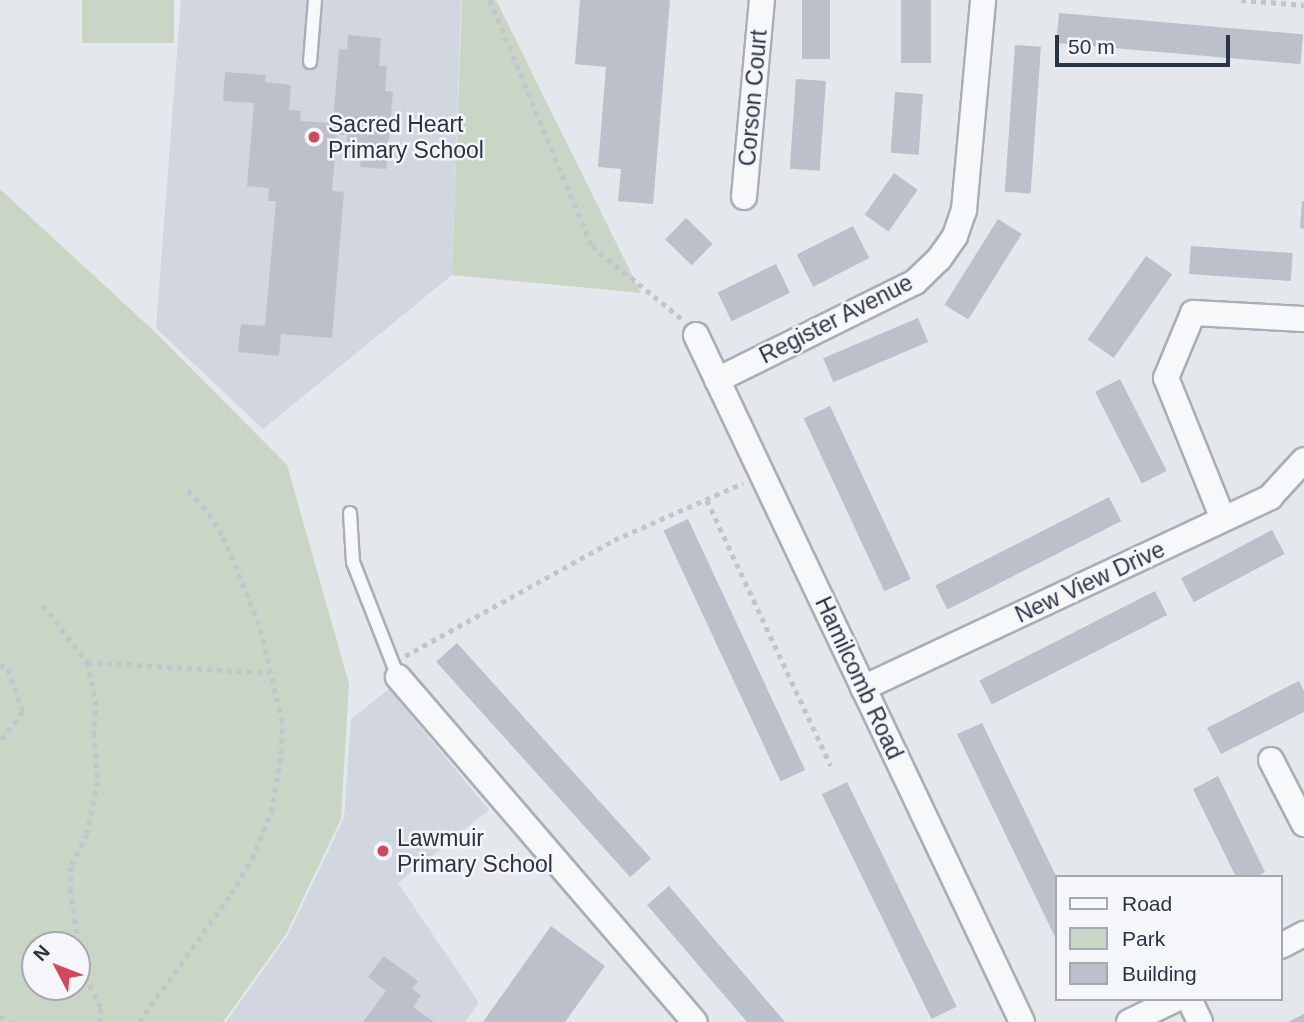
<!DOCTYPE html>
<style>
body{margin:0}
#map{position:relative;width:1304px;height:1022px;overflow:hidden;background:#e4e7ec;font-family:Helvetica,sans-serif}
div>[style]{position:absolute}
.built>*{inset:0;background:#d2d6de}
.green>*{inset:0;background:#c9d6c5;transform-origin:0 0}
.building>*{inset:0;background:#bbc0ca;transform-origin:0 0}
.path>*{height:4.5px;margin-top:-2.25px;transform-origin:0;background:repeating-linear-gradient(90deg,#c2c5cb 0 5px,transparent 0 10px)}
.roads{filter:drop-shadow(2px 0 #a9aeb7) drop-shadow(-2px 0 #a9aeb7) drop-shadow(0 2px #a9aeb7) drop-shadow(0 -2px #a9aeb7)}
.service>*{height:12px;margin:-6px;padding:0 6px;transform-origin:6px;border-radius:6px;background:#f7f8fa}
.minor>*{height:24px;margin:-12px;padding:0 12px;transform-origin:12px;border-radius:12px;background:#f7f8fa}
.dots>*{width:19px;height:19px;translate:-50% -50%;box-sizing:border-box;border:4px solid #f4f6f9;border-radius:50%}
span{translate:-50% -50%;white-space:nowrap;text-align:center;line-height:1.15;-webkit-text-stroke:5px #f4f6f9;paint-order:stroke}
.street-label{font-size:23px;color:#2b3445}
.poi-label{font-size:23px;color:#2b3445}
.left{translate:0 -50%;text-align:left}
.legend{position:absolute;left:1055px;top:875px;width:228px;height:126px;box-sizing:border-box;background:#f4f6f9;border:2px solid #a4a8b1;margin:0;padding:9px 12px;list-style:none;font-size:21px;color:#2b3445}
.legend li{display:flex;align-items:center;gap:14px;height:35px}
.legend b{width:35px;border:2px solid #a4a8b1}
.north{position:absolute;left:21px;top:931px;width:70px;height:70px;box-sizing:border-box;background:#f4f6f9;border:2px solid #a4a8b1;border-radius:50%;rotate:312deg;font-size:19px;font-weight:700;line-height:28px;text-align:center;color:#2b3445}
.north::after{content:'';display:block;margin:auto;width:24px;height:32px;background:#d1495b;clip-path:polygon(50% 0,100% 100%,50% 72%,0 100%)}
.scale{position:absolute;left:1055px;top:35px;width:175px;height:32px;box-sizing:border-box;border:4px solid #2b3445;border-top:0;padding-left:9px;font-size:21px;line-height:24px;white-space:nowrap;color:#2b3445;-webkit-text-stroke:5px #f4f6f9;paint-order:stroke}
</style>
<div id="map">
<div class="built">
<div style="clip-path:polygon(181px 0,461px 0,452px 275px,263px 429px,156px 328px)"></div>
<div style="clip-path:polygon(389px 689px,489px 810px,398px 883px,479px 1003px,465px 1022px,226px 1022px,288px 935px,344px 818px,351px 719px)"></div>
</div>
<div class="green">
<div style="left:82px;top:0;width:92px;height:43px"></div>
<div style="clip-path:polygon(462px 0,496px 0,641px 293px,452px 275px)"></div>
<div style="clip-path:polygon(evenodd,0 189px,155px 332px,287px 465px,349px 684px,341px 819px,286px 934px,223px 1022px,0 1022px,0 189px,77px 945px,77px 987px,35px 987px,35px 945px,77px 945px)"></div>
</div>
<div class="building">
<div style="clip-path:polygon(580px 0,670px 0,653px 204px,618px 201px,621px 169px,598px 167px,606px 67px,575px 64px)"></div>
<div style="left:802px;top:0;width:28px;height:59px"></div>
<div style="left:901px;top:0;width:30px;height:63px"></div>
<div style="left:1059px;top:13px;width:245px;height:30px;rotate:5deg"></div>
<div style="clip-path:polygon(348px 35px,381px 38px,379px 66px,387px 66px,385px 91px,393px 92px,386px 169px,360px 167px,361px 156px,346px 154px,347px 135px,337px 134px,332px 191px,344px 192px,332px 338px,281px 334px,279px 356px,238px 352px,241px 324px,265px 326px,276px 201px,268px 201px,269px 188px,247px 186px,254px 103px,223px 101px,225px 72px,266px 75px,265px 82px,291px 85px,289px 110px,301px 111px,300px 121px,333px 123px,339px 49px,347px 50px)"></div>
<div style="left:1015px;top:45px;width:26px;height:147px;rotate:4deg"></div>
<div style="left:796px;top:79px;width:30px;height:90px;rotate:4deg"></div>
<div style="left:895px;top:92px;width:28px;height:61px;rotate:4deg"></div>
<div style="left:894px;top:173px;width:29px;height:51px;rotate:35deg"></div>
<div style="clip-path:polygon(1302px 201px,1304px 201px,1304px 229px,1300px 228px)"></div>
<div style="left:686px;top:218px;width:37px;height:30px;rotate:44deg"></div>
<div style="left:998px;top:219px;width:28px;height:101px;rotate:32deg"></div>
<div style="left:853px;top:226px;width:36px;height:63px;rotate:63deg"></div>
<div style="left:1191px;top:246px;width:102px;height:28px;rotate:4deg"></div>
<div style="left:1146px;top:256px;width:32px;height:102px;rotate:35deg"></div>
<div style="left:776px;top:264px;width:32px;height:65px;rotate:64deg"></div>
<div style="left:918px;top:318px;width:26px;height:103px;rotate:67deg"></div>
<div style="left:1120px;top:379px;width:103px;height:28px;rotate:63deg"></div>
<div style="left:830px;top:406px;width:191px;height:29px;rotate:65deg"></div>
<div style="left:1109px;top:497px;width:27px;height:195px;rotate:63deg"></div>
<div style="left:688px;top:519px;width:277px;height:27px;rotate:65deg"></div>
<div style="left:1272px;top:530px;width:27px;height:103px;rotate:62deg"></div>
<div style="left:1155px;top:591px;width:27px;height:197px;rotate:63deg"></div>
<div style="left:457px;top:643px;width:290px;height:28px;rotate:48deg"></div>
<div style="clip-path:polygon(1299px 681px,1304px 691px,1304px 712px,1221px 754px,1207px 728px)"></div>
<div style="clip-path:polygon(982px 723px,1057px 878px,1057px 941px,957px 734px)"></div>
<div style="clip-path:polygon(1218px 776px,1265px 872px,1255px 877px,1236px 877px,1193px 789px)"></div>
<div style="left:847px;top:782px;width:250px;height:28px;rotate:64deg"></div>
<div style="clip-path:polygon(669px 886px,785px 1022px,747px 1022px,647px 905px)"></div>
<div style="clip-path:polygon(551px 926px,605px 966px,565px 1022px,483px 1022px)"></div>
<div style="clip-path:polygon(384px 956px,418px 981px,412px 989px,421px 995px,413px 1007px,434px 1022px,363px 1022px,386px 991px,368px 977px)"></div>
<div style="clip-path:polygon(1304px 1014px,1304px 1022px,1288px 1022px)"></div>
</div>
<div class="path">
<div style="left:490px;top:0;width:266px;rotate:67.5deg"></div>
<div style="left:592px;top:246px;width:116px;rotate:39deg"></div>
<div style="left:1241px;top:0;width:63px;rotate:4.5deg"></div>
<div style="left:707px;top:500px;width:293px;rotate:65deg"></div>
<div style="left:43px;top:605px;width:72px;rotate:52.3deg"></div>
<div style="left:87px;top:662px;width:40px;rotate:77deg"></div>
<div style="left:96px;top:701px;width:32px;rotate:94deg"></div>
<div style="left:94px;top:733px;width:48px;rotate:85.2deg"></div>
<div style="left:98px;top:781px;width:54px;rotate:101.7deg"></div>
<div style="left:87px;top:834px;width:37px;rotate:116deg"></div>
<div style="left:71px;top:867px;width:22px;rotate:90deg"></div>
<div style="left:71px;top:889px;width:79px;rotate:82.7deg"></div>
<div style="left:81px;top:967px;width:46px;rotate:64deg"></div>
<div style="left:101px;top:1008px;width:14px;rotate:94deg"></div>
<div style="left:405px;top:656px;width:239px;rotate:-29deg"></div>
<div style="left:614px;top:540px;width:141px;rotate:-23.8deg"></div>
<div style="left:87px;top:662px;width:183px;rotate:3.4deg"></div>
<div style="left:0;top:664px;width:9px;rotate:32deg"></div>
<div style="left:8px;top:669px;width:46px;rotate:70.8deg"></div>
<div style="left:23px;top:712px;width:38px;rotate:127deg"></div>
<div style="left:0;top:1016px;width:13px;rotate:29deg"></div>
<div style="left:139px;top:1022px;width:158px;rotate:-54.3deg"></div>
<div style="left:231px;top:894px;width:41px;rotate:-59deg"></div>
<div style="left:252px;top:859px;width:51px;rotate:-68deg"></div>
<div style="left:271px;top:812px;width:59px;rotate:-80.2deg"></div>
<div style="left:281px;top:754px;width:32px;rotate:-88deg"></div>
<div style="left:282px;top:722px;width:100px;rotate:-103.3deg"></div>
<div style="left:259px;top:625px;width:97px;rotate:-112.3deg"></div>
<div style="left:222px;top:535px;width:31px;rotate:-123deg"></div>
<div style="left:205px;top:509px;width:29px;rotate:-134deg"></div>
</div>
<div class="roads">
<div class="service">
<div style="left:310px;top:62px;width:62px;rotate:-85.4deg"></div>
<div style="left:350px;top:513px;width:49px;rotate:86.5deg"></div>
<div style="left:353px;top:562px;width:123px;rotate:68.6deg"></div>
</div>
<div class="minor">
<div style="left:744px;top:197px;width:198px;rotate:-84.8deg"></div>
<div style="left:696px;top:335px;width:760px;rotate:64.61deg"></div>
<div style="left:717px;top:380px;width:221px;rotate:-26.3deg"></div>
<div style="left:915px;top:282px;width:33px;rotate:-44deg"></div>
<div style="left:939px;top:259px;width:28px;rotate:-55deg"></div>
<div style="left:955px;top:236px;width:28px;rotate:-71deg"></div>
<div style="left:964px;top:210px;width:211px;rotate:-84.8deg"></div>
<div style="left:1223px;top:519px;width:152px;rotate:-112deg"></div>
<div style="left:1166px;top:378px;width:70px;rotate:-67.4deg"></div>
<div style="left:1193px;top:313px;width:111px;rotate:3.1deg"></div>
<div style="left:398px;top:677px;width:455px;rotate:49.3deg"></div>
<div style="left:863px;top:688px;width:450px;rotate:-25.1deg"></div>
<div style="left:1270px;top:497px;width:50px;rotate:-47.4deg"></div>
<div style="left:1271px;top:760px;width:72px;rotate:62.7deg"></div>
<div style="left:1281px;top:946px;width:26px;rotate:-28deg"></div>
<div style="left:1189px;top:999px;width:25px;rotate:64deg"></div>
<div style="left:1129px;top:1022px;width:52px;rotate:-26.1deg"></div>
</div>
</div>
<div class="dots">
<div style="left:314px;top:137px;background:#d1495b"></div>
<div style="left:383px;top:851px;background:#d1495b"></div>
</div>
<div class="street-label">
<span style="left:753px;top:98px;rotate:-85deg">Corson Court</span>
<span style="left:836px;top:319px;rotate:-27deg">Register Avenue</span>
<span style="left:1090px;top:582px;rotate:-25deg">New View Drive</span>
<span style="left:859px;top:678px;rotate:65deg">Hamilcomb Road</span>
</div>
<div class="poi-label">
<span class="left" style="left:328px;top:137px">Sacred Heart<br>Primary School</span>
<span class="left" style="left:397px;top:851px">Lawmuir<br>Primary School</span>
</div>
<ul class="legend">
<li><b style="height:9px;background:#f7f8fa"></b>Road</li>
<li><b style="height:19px;background:#c9d6c5"></b>Park</li>
<li><b style="height:19px;background:#bbc0ca"></b>Building</li>
</ul>
<div class="north">N</div>
<div class="scale">50 m</div>
</div>
